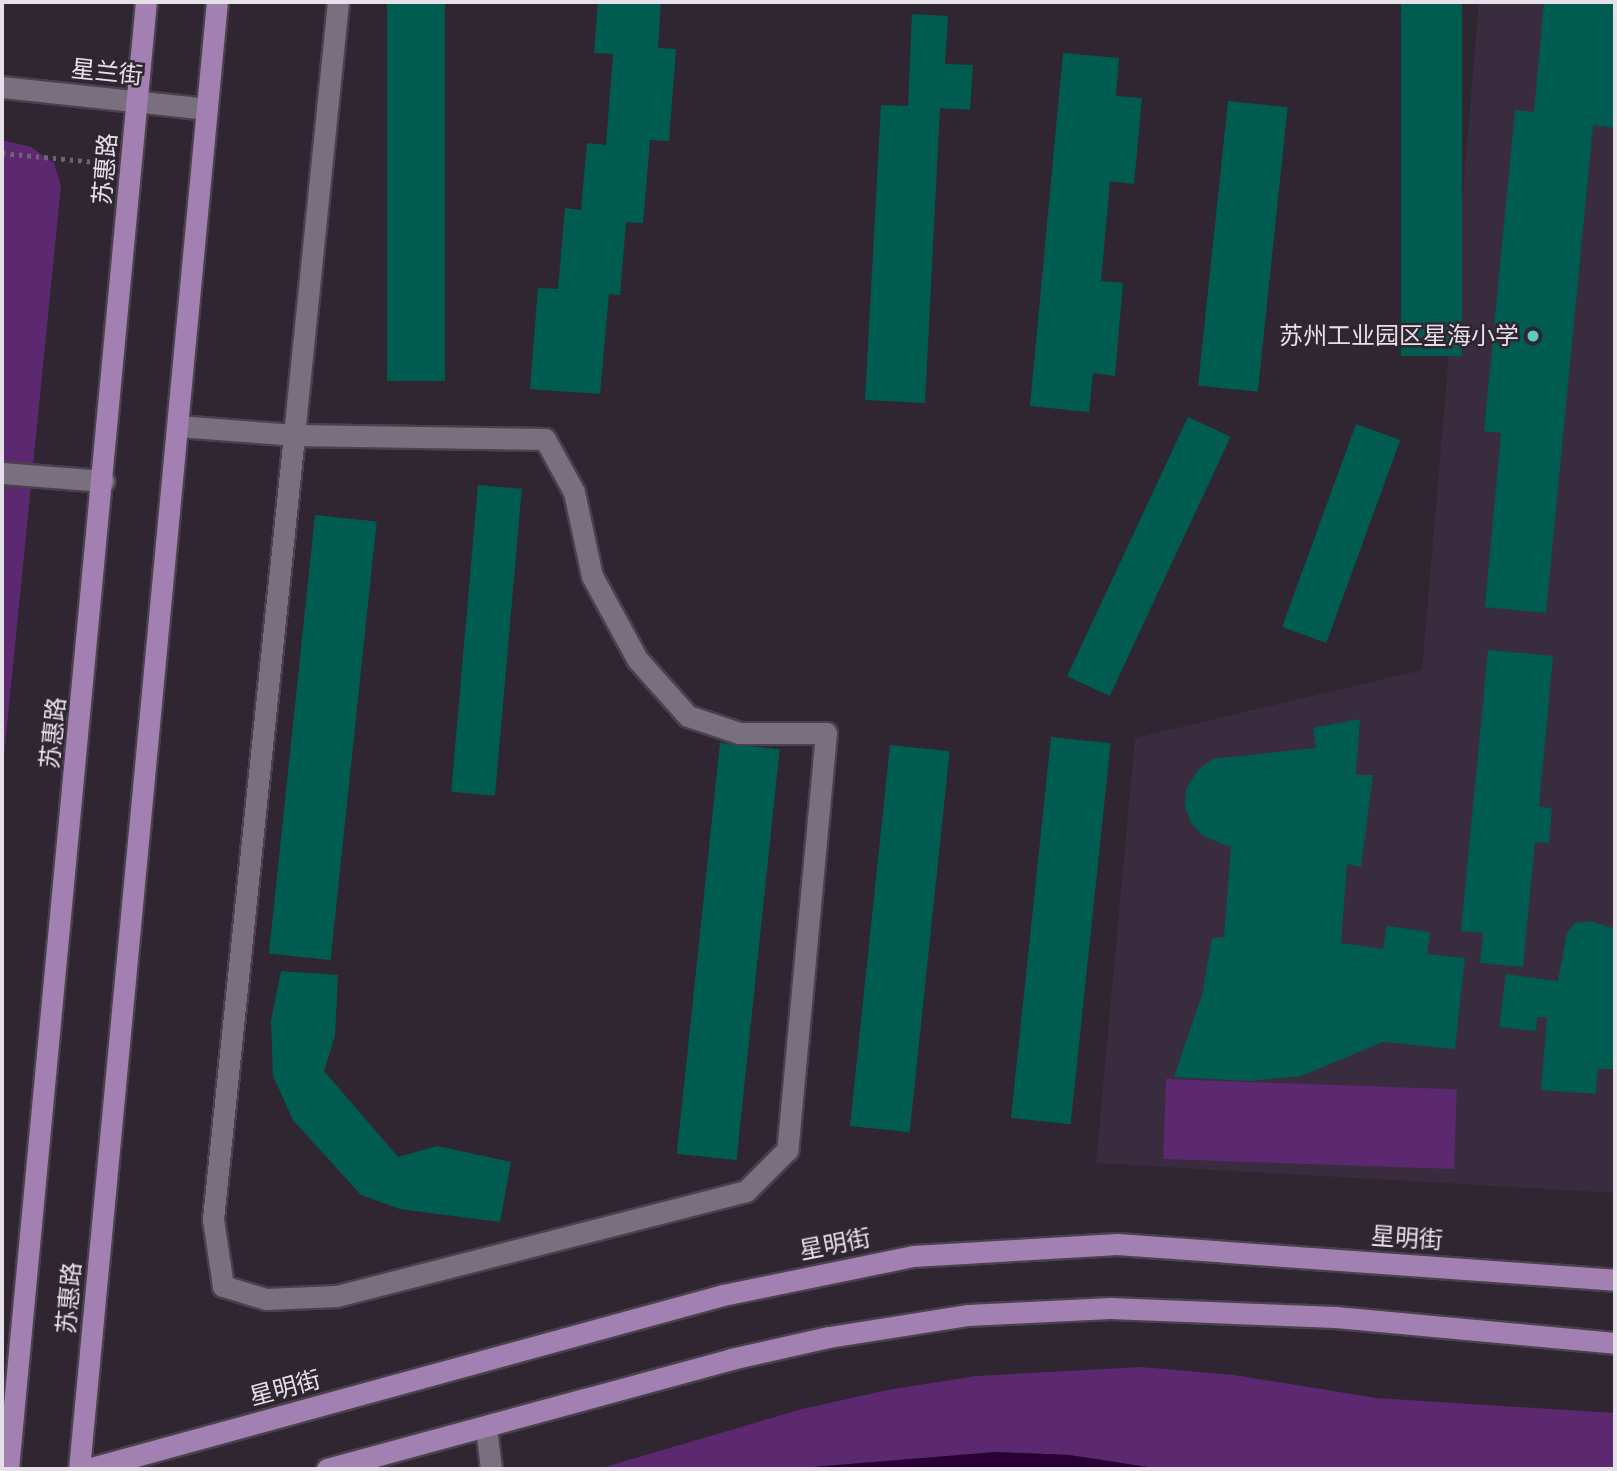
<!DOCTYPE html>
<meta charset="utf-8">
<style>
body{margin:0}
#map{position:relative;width:1617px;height:1471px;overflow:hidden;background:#2f2632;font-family:Quicksand,"Noto Sans SC",sans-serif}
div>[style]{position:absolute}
.built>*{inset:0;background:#392c3e}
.green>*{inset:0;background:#5c2870;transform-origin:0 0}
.water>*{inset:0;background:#280035}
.building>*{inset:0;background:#005c51;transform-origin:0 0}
.path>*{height:4.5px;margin-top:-2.25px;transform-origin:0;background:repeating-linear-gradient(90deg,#6d6570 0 3.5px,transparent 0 8.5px)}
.roads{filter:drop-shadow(2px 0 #49414b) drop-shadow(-2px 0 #49414b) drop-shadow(0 2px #49414b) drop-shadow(0 -2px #49414b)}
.minor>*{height:21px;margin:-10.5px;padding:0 10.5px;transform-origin:10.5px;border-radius:10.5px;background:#7a6f7f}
.major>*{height:21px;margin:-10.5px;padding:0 10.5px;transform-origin:10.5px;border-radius:10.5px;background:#a280b1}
.dots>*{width:19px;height:19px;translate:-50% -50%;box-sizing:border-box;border:4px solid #2f2632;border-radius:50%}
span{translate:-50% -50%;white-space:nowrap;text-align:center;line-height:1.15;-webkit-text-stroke:5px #2f2632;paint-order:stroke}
.street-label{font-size:24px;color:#e6e0e8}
.poi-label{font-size:24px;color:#e6e0e8}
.right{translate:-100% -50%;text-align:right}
.frame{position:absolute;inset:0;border:4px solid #e6e0e8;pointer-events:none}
</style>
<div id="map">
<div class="built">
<div style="clip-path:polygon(1479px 2px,1615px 2px,1615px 1193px,1096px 1163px,1135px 738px,1422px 670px)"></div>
</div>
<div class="green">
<div style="clip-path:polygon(2px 140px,31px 147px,54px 163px,61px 186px,2px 776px)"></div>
<div style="left:1166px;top:1079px;width:291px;height:80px;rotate:2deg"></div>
<div style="clip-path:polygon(1141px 1367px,1234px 1375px,1376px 1398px,1615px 1413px,1615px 1469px,1160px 1469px,1069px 1455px,996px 1452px,789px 1469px,598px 1469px,802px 1409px,888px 1390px,976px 1376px)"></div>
</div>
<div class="water">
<div style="clip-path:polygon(996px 1452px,1069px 1455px,1160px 1469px,789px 1469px)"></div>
</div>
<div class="building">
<div style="left:387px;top:2px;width:58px;height:379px"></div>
<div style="clip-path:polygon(598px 2px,661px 2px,658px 48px,676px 49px,669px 141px,650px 140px,643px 223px,626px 222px,620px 295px,609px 294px,600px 394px,530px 389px,538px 288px,558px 289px,565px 208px,581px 210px,587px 143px,606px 145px,613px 54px,594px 53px)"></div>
<div style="left:1401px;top:2px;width:61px;height:354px"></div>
<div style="clip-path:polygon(1544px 2px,1615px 2px,1615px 128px,1593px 125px,1546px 613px,1485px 607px,1501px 433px,1484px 431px,1515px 110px,1534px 112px)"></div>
<div style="clip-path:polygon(912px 14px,948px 16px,945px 64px,973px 65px,970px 110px,940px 108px,925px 403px,865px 400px,881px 105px,908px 106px)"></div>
<div style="clip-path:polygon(1063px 53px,1119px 58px,1116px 96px,1142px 98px,1134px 184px,1110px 181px,1101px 281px,1123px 283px,1115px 376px,1093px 373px,1089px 412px,1030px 406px)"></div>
<div style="left:1228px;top:101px;width:60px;height:286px;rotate:6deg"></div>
<div style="left:1188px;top:417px;width:47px;height:286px;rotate:25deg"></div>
<div style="left:1356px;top:424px;width:47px;height:216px;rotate:20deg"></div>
<div style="left:478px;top:485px;width:44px;height:308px;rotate:5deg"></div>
<div style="left:315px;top:515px;width:62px;height:441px;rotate:6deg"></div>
<div style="clip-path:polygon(1488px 650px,1553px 656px,1539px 807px,1552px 808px,1549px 843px,1535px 842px,1523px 967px,1480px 963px,1483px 933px,1461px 931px)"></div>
<div style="clip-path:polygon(1360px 719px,1356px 775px,1373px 775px,1361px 867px,1347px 864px,1341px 943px,1383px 949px,1387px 926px,1430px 932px,1427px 954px,1465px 958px,1455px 1049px,1383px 1042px,1301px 1076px,1250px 1081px,1174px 1077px,1202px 995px,1212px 938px,1224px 937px,1231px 847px,1203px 836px,1191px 823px,1185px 807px,1186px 789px,1197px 771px,1212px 759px,1316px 748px,1313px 728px)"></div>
<div style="left:1051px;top:737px;width:60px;height:383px;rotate:6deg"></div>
<div style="left:720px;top:743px;width:60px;height:413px;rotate:6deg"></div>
<div style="left:890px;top:745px;width:60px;height:383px;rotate:6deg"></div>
<div style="clip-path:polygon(1591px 921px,1615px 929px,1615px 1069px,1598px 1069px,1596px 1094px,1541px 1090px,1547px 1018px,1537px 1017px,1536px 1031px,1499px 1027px,1506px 974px,1558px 981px,1567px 933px,1575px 923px)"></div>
<div style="clip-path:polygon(281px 971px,338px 975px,335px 1036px,324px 1071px,398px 1157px,437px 1146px,511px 1162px,500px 1222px,400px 1209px,361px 1195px,293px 1120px,273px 1076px,271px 1021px)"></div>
</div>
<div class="path">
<div style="left:2px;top:153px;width:103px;rotate:5.5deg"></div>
</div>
<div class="roads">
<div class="minor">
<div style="left:2px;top:87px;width:206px;rotate:6.1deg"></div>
<div style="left:178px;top:426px;width:116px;rotate:4.4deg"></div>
<div style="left:294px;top:435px;width:251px;rotate:0.9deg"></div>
<div style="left:545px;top:439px;width:60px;rotate:61.3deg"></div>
<div style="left:574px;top:492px;width:86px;rotate:77.9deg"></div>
<div style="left:592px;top:576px;width:94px;rotate:61.5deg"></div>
<div style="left:637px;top:659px;width:76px;rotate:48.2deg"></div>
<div style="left:688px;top:716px;width:54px;rotate:18.4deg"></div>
<div style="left:739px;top:733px;width:87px"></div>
<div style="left:826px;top:733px;width:419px;rotate:95.3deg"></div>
<div style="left:787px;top:1150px;width:58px;rotate:135deg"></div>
<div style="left:746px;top:1191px;width:423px;rotate:165.6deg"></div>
<div style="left:336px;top:1296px;width:70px;rotate:177.5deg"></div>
<div style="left:266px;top:1299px;width:45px;rotate:-163.2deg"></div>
<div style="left:223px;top:1286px;width:68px;rotate:-98.5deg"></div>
<div style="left:213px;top:1219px;width:788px;rotate:-84.1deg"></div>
<div style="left:294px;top:435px;width:435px;rotate:-84.2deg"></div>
<div style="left:2px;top:473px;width:102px;rotate:4.5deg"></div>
<div style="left:486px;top:1427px;width:42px;rotate:83.2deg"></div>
</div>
<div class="major">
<div style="left:8px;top:1469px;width:1473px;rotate:-84.63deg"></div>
<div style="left:79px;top:1469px;width:1473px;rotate:-84.63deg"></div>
<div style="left:88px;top:1469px;width:658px;rotate:-15.32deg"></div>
<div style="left:723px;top:1295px;width:194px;rotate:-11.6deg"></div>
<div style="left:913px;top:1256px;width:204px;rotate:-3.4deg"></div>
<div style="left:1117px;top:1244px;width:499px;rotate:4.1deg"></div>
<div style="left:327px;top:1469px;width:419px;rotate:-15.2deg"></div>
<div style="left:731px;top:1359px;width:100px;rotate:-12.7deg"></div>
<div style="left:829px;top:1337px;width:141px;rotate:-9deg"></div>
<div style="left:968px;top:1315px;width:142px;rotate:-2.8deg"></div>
<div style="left:1110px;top:1308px;width:226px;rotate:2.3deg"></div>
<div style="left:1336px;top:1317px;width:280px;rotate:5.3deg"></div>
</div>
</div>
<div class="dots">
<div style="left:1533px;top:336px;background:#5bcebb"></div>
</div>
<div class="street-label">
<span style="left:107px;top:72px;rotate:6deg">星兰街</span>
<span style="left:105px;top:169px;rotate:-85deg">苏惠路</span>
<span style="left:53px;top:733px;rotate:-84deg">苏惠路</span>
<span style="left:1407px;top:1238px;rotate:4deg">星明街</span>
<span style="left:835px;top:1244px;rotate:-11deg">星明街</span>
<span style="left:69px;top:1298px;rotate:-85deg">苏惠路</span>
<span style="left:285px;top:1388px;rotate:-15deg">星明街</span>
</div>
<div class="poi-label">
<span class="right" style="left:1519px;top:336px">苏州工业园区星海小学</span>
</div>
<div class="frame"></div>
</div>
